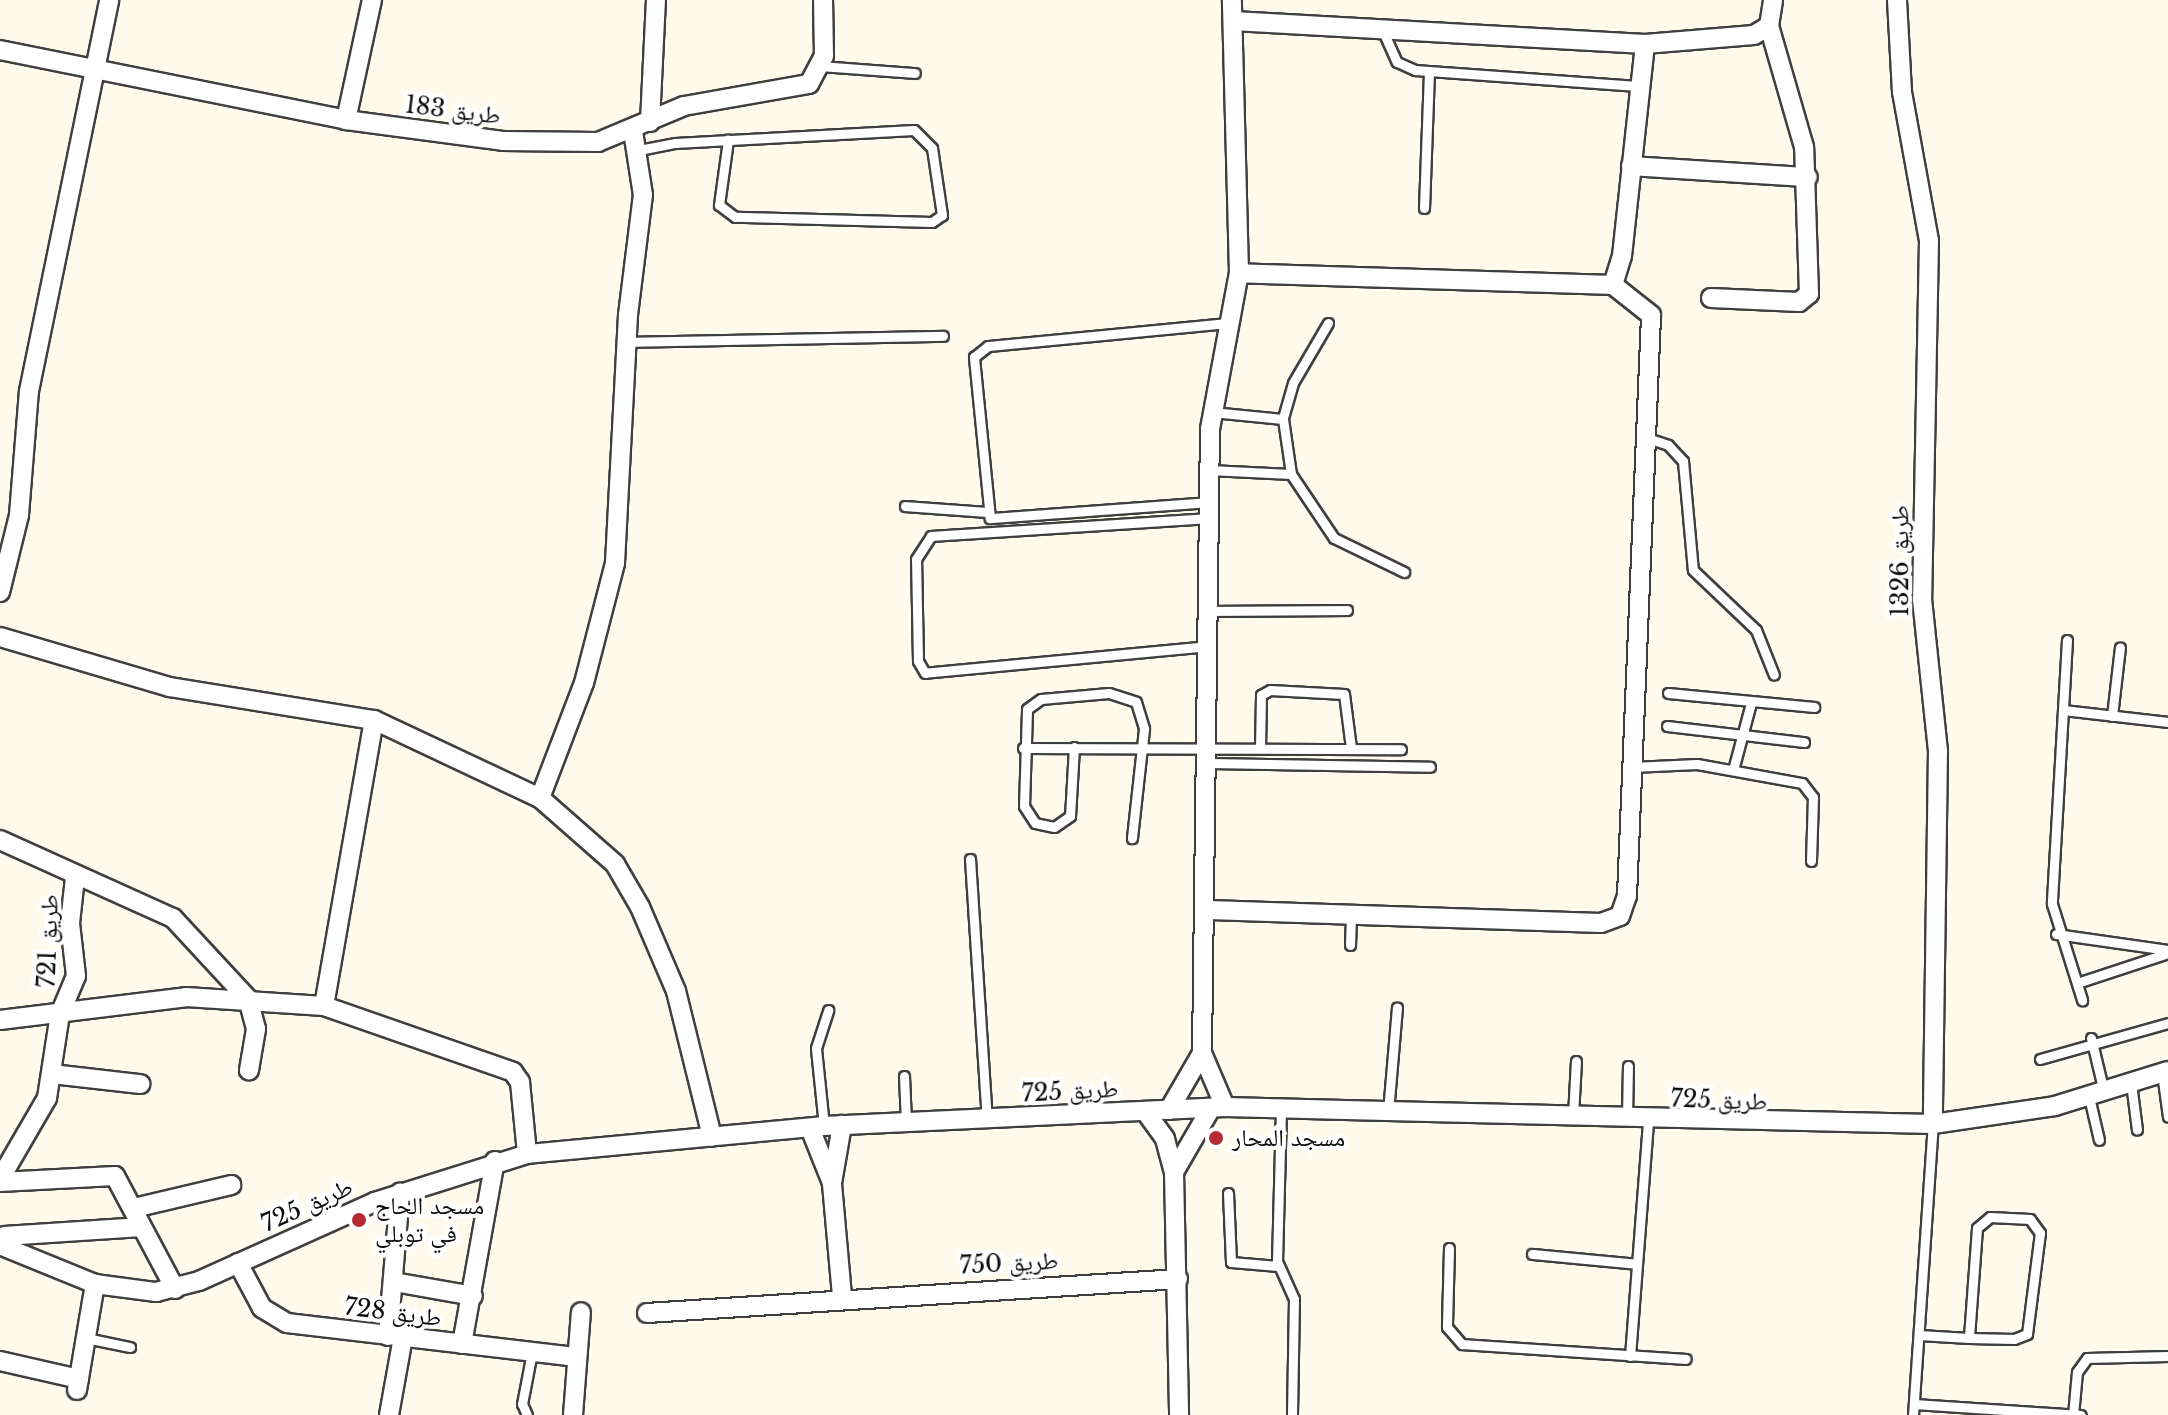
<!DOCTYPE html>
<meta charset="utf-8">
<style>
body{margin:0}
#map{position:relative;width:2168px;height:1415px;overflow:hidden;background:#fefaec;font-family:"Libre Baskerville","Noto Naskh Arabic",serif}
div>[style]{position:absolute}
.roads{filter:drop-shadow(2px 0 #3f3f3f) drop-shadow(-2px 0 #3f3f3f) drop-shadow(0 2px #3f3f3f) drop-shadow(0 -2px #3f3f3f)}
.lane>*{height:9px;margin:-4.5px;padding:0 4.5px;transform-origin:4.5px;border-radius:4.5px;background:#fff}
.street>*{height:18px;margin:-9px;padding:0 9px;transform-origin:9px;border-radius:9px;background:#fff}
.dots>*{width:22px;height:22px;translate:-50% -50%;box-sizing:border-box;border:4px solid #fff;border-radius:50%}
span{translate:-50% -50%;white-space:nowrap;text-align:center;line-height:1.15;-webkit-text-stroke:8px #fff;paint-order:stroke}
.street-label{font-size:24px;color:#0c0c0c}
.poi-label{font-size:24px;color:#0c0c0c}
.left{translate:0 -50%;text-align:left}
</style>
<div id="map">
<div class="roads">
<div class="lane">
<div style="left:1382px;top:29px;width:36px;rotate:66deg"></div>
<div style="left:1397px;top:62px;width:20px;rotate:24deg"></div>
<div style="left:1415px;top:70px;width:223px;rotate:4.1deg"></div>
<div style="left:821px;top:66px;width:94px;rotate:4.3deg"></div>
<div style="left:639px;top:150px;width:37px;rotate:-11deg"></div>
<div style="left:675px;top:143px;width:239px;rotate:-3.1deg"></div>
<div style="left:914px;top:130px;width:25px;rotate:45deg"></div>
<div style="left:932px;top:148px;width:68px;rotate:81.5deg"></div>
<div style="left:942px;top:215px;width:12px;rotate:145deg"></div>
<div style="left:932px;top:222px;width:197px;rotate:-178.5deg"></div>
<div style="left:735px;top:217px;width:20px;rotate:-143deg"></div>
<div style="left:719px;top:205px;width:66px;rotate:-82.1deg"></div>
<div style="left:1424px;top:208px;width:136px;rotate:-87.9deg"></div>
<div style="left:1328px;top:323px;width:69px;rotate:120.3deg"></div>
<div style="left:1293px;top:383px;width:37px;rotate:106deg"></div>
<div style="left:1283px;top:419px;width:56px;rotate:81.7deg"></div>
<div style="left:1291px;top:474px;width:77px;rotate:56.1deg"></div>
<div style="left:1334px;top:538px;width:78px;rotate:25.9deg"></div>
<div style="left:626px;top:342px;width:317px;rotate:-1.1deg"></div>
<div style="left:1212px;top:412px;width:71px;rotate:5.6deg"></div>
<div style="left:1647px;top:438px;width:22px;rotate:18deg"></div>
<div style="left:1668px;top:445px;width:22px;rotate:47deg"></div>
<div style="left:1683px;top:461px;width:109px;rotate:84.8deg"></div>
<div style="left:1693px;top:570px;width:87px;rotate:43.6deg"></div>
<div style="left:1756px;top:630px;width:48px;rotate:68.2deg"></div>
<div style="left:1209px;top:470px;width:82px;rotate:2.8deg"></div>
<div style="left:1209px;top:502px;width:220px;rotate:175.8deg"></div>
<div style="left:990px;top:518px;width:162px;rotate:-95.7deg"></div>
<div style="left:974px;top:357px;width:18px;rotate:-38deg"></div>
<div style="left:988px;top:346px;width:239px;rotate:-5.5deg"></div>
<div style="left:905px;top:506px;width:81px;rotate:4.2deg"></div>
<div style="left:1209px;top:611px;width:138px;rotate:-0.4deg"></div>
<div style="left:2067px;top:640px;width:264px;rotate:93.3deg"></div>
<div style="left:2052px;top:904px;width:101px;rotate:72.6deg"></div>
<div style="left:1209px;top:646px;width:285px;rotate:174.6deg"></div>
<div style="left:925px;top:673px;width:14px;rotate:-120deg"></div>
<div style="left:918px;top:661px;width:102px;rotate:-91.1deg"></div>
<div style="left:916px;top:559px;width:27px;rotate:-57deg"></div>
<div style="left:931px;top:536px;width:279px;rotate:-3.7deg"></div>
<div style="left:1668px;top:693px;width:147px;rotate:5.5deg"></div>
<div style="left:2063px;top:710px;width:106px;rotate:6.5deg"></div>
<div style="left:2112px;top:716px;width:69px;rotate:-83.4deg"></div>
<div style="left:1667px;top:726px;width:138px;rotate:6.7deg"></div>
<div style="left:1074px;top:747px;width:69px;rotate:93.3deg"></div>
<div style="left:1070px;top:816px;width:19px;rotate:145deg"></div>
<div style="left:1054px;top:827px;width:19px;rotate:-168deg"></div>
<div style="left:1035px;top:823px;width:20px;rotate:-123deg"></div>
<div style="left:1024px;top:806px;width:97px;rotate:-88.2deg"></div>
<div style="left:1027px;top:709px;width:17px;rotate:-36deg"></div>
<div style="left:1041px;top:699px;width:68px;rotate:-5deg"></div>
<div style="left:1109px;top:693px;width:28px;rotate:18deg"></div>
<div style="left:1136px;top:702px;width:28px;rotate:73deg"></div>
<div style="left:1144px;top:729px;width:110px;rotate:96.3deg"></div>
<div style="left:1023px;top:748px;width:378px;rotate:0.2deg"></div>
<div style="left:1260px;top:748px;width:53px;rotate:-88.9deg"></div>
<div style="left:1261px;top:695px;width:10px;rotate:-29deg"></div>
<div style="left:1270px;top:690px;width:74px;rotate:3.1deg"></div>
<div style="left:1344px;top:694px;width:54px;rotate:82.6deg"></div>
<div style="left:1209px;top:763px;width:221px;rotate:1deg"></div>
<div style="left:1632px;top:767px;width:65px;rotate:-2.6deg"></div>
<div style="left:1697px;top:764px;width:107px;rotate:10.3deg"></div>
<div style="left:1802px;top:783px;width:18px;rotate:52deg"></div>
<div style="left:1813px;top:797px;width:64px;rotate:91.8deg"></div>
<div style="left:1733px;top:770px;width:69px;rotate:-75deg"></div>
<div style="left:970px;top:859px;width:261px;rotate:86.3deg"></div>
<div style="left:2056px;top:934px;width:113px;rotate:8.1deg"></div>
<div style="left:1350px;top:945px;width:28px;rotate:-88deg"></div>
<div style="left:2077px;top:983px;width:96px;rotate:-18.2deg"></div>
<div style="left:2091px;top:1038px;width:56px;rotate:76.5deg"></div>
<div style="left:2040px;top:1059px;width:133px;rotate:-15.7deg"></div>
<div style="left:2162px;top:1073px;width:44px;rotate:82.2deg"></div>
<div style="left:904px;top:1076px;width:46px;rotate:87.5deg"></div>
<div style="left:2131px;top:1083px;width:47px;rotate:82.7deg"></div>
<div style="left:2089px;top:1097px;width:44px;rotate:76.9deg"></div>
<div style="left:1281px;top:1109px;width:152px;rotate:91.5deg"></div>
<div style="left:1277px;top:1261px;width:42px;rotate:65.9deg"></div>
<div style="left:1294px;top:1299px;width:116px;rotate:91deg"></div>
<div style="left:1388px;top:1112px;width:105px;rotate:-85.1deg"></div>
<div style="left:1573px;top:1116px;width:55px;rotate:-86.9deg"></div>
<div style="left:1627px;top:1117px;width:51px;rotate:-88.9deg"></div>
<div style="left:824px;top:1126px;width:78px;rotate:-95.9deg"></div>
<div style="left:816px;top:1048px;width:40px;rotate:-72deg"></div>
<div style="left:1228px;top:1193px;width:69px;rotate:87.5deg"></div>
<div style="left:1231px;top:1262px;width:47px;rotate:4.9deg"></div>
<div style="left:1449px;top:1248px;width:79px;rotate:91.5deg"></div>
<div style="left:1447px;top:1327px;width:23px;rotate:49deg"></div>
<div style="left:1462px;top:1344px;width:224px;rotate:3.8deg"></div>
<div style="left:1532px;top:1254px;width:105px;rotate:5.4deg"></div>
<div style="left:1919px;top:1335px;width:50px;rotate:3.4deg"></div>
<div style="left:1969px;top:1338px;width:45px;rotate:1.3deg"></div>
<div style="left:2014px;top:1339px;width:14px;rotate:-21deg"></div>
<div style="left:2027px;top:1334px;width:102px;rotate:-82.7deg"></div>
<div style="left:2040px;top:1233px;width:17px;rotate:-126deg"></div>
<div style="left:2030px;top:1219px;width:40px;rotate:-177.1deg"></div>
<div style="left:1990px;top:1217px;width:17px;rotate:140deg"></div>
<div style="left:1977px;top:1228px;width:110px;rotate:94.2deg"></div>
<div style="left:86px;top:1338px;width:45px;rotate:11.6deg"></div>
<div style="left:1630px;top:1356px;width:236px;rotate:-85.6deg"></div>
<div style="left:1914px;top:1404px;width:167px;rotate:3.8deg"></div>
<div style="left:527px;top:1415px;width:12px;rotate:-114deg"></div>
<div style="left:522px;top:1404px;width:53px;rotate:-79.1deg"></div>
<div style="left:1913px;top:1415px;width:292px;rotate:-86.1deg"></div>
<div style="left:2073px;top:1415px;width:43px;rotate:-84.7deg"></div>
<div style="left:2077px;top:1372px;width:17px;rotate:-54deg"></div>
<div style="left:2087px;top:1358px;width:81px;rotate:-1.4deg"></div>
</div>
<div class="street">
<div style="left:1897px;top:0;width:92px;rotate:86.9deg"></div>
<div style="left:1902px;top:92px;width:151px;rotate:79.7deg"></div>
<div style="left:1929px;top:241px;width:358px;rotate:91.1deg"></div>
<div style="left:1922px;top:599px;width:152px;rotate:84deg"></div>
<div style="left:1938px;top:750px;width:374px;rotate:90.8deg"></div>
<div style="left:1233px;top:21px;width:413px;rotate:3.2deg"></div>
<div style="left:0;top:50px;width:353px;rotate:11.4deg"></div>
<div style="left:346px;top:120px;width:158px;rotate:7.6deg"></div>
<div style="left:503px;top:141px;width:95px;rotate:0.6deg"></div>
<div style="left:598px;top:142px;width:93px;rotate:-22.7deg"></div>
<div style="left:684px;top:106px;width:127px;rotate:-10deg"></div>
<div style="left:809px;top:84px;width:32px;rotate:-62deg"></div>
<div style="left:824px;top:56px;width:56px;rotate:-91deg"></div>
<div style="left:346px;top:120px;width:123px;rotate:-77.8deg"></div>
<div style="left:650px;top:122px;width:122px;rotate:-87.2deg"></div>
<div style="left:1631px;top:166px;width:177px;rotate:3.6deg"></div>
<div style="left:1613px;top:285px;width:30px;rotate:-73deg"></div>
<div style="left:1622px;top:256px;width:213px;rotate:-83.8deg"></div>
<div style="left:1645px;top:44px;width:109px;rotate:-4.7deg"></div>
<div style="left:1754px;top:35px;width:17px;rotate:-31deg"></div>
<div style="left:1769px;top:26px;width:26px;rotate:-81deg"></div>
<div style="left:1711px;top:298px;width:88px;rotate:2.6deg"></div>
<div style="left:1799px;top:302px;width:13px;rotate:-39deg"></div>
<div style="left:1809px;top:294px;width:147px;rotate:-91.9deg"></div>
<div style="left:1804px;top:147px;width:126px;rotate:-106.1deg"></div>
<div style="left:0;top:592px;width:79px;rotate:-76.1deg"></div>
<div style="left:19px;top:515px;width:124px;rotate:-85.4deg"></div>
<div style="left:29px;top:391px;width:399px;rotate:-78.4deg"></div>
<div style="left:0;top:637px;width:177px;rotate:16.4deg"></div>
<div style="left:170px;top:687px;width:207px;rotate:9.2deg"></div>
<div style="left:374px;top:720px;width:183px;rotate:25.2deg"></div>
<div style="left:540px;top:798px;width:100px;rotate:41.3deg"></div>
<div style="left:615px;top:864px;width:50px;rotate:59.8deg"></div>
<div style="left:640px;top:907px;width:91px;rotate:66.8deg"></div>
<div style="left:676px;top:991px;width:150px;rotate:76.1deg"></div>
<div style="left:540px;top:798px;width:123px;rotate:-69.1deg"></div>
<div style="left:584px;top:683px;width:124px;rotate:-75.5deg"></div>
<div style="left:615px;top:563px;width:248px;rotate:-87deg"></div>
<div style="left:628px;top:315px;width:121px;rotate:-82.9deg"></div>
<div style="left:643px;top:195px;width:65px;rotate:-98.9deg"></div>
<div style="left:0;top:840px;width:190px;rotate:24.3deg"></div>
<div style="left:173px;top:918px;width:110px;rotate:47.2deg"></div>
<div style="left:248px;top:999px;width:31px;rotate:75deg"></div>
<div style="left:256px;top:1029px;width:42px;rotate:99.7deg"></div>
<div style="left:1209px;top:910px;width:392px;rotate:1.9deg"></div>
<div style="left:1601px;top:923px;width:20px;rotate:-20deg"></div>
<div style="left:1620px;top:916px;width:21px;rotate:-71deg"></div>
<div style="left:1627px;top:896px;width:581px;rotate:-87.63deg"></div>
<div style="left:1651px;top:315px;width:48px;rotate:-141.7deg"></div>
<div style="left:1613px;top:285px;width:374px;rotate:-178.2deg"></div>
<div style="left:324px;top:1006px;width:290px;rotate:-80.1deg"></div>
<div style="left:0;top:1020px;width:187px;rotate:-7deg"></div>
<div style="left:186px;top:997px;width:138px;rotate:3.7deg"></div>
<div style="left:324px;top:1006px;width:200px;rotate:19.2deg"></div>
<div style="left:513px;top:1072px;width:12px;rotate:55deg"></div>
<div style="left:520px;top:1082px;width:72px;rotate:84.4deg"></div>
<div style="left:1202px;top:1053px;width:59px;rotate:66.9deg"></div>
<div style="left:52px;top:1074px;width:89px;rotate:6.5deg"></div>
<div style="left:1169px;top:1110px;width:66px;rotate:-59.9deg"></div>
<div style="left:1202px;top:1053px;width:624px;rotate:-89.27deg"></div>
<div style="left:1210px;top:429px;width:159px;rotate:-79.5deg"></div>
<div style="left:1239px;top:273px;width:273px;rotate:-91.5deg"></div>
<div style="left:1145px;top:1111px;width:34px;rotate:54deg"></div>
<div style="left:1165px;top:1139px;width:34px;rotate:75deg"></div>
<div style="left:1174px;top:1172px;width:243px;rotate:88.8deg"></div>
<div style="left:810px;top:1128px;width:59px;rotate:68.2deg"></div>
<div style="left:1174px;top:1172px;width:74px;rotate:-60deg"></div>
<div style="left:0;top:1179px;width:94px;rotate:-59.9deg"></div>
<div style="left:47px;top:1098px;width:85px;rotate:-81.2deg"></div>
<div style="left:60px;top:1014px;width:41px;rotate:-67.2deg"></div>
<div style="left:76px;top:976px;width:53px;rotate:-96.5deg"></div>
<div style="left:70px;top:923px;width:45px;rotate:-83.7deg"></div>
<div style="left:0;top:1182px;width:115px;rotate:-3deg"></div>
<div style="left:115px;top:1176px;width:128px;rotate:62deg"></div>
<div style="left:134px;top:1208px;width:100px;rotate:-13.3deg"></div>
<div style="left:4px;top:1236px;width:138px;rotate:-3.7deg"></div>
<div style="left:2px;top:1246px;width:100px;rotate:22.2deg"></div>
<div style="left:95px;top:1284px;width:62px;rotate:7.5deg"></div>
<div style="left:156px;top:1292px;width:44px;rotate:-14.3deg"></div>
<div style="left:199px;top:1281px;width:193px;rotate:-24.2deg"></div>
<div style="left:375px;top:1202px;width:159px;rotate:-17.5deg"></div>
<div style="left:527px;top:1154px;width:298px;rotate:-5.4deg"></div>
<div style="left:824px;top:1126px;width:401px;rotate:-2.7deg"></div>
<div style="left:1225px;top:1107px;width:708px;rotate:1.38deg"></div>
<div style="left:1933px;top:1124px;width:123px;rotate:-8.4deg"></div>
<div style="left:2055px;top:1106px;width:118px;rotate:-17.2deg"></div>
<div style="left:238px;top:1263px;width:51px;rotate:61.9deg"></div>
<div style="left:262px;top:1308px;width:29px;rotate:31deg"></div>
<div style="left:287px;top:1323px;width:290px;rotate:6.7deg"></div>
<div style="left:394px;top:1282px;width:80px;rotate:10deg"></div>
<div style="left:842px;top:1296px;width:113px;rotate:-95.1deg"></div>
<div style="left:832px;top:1183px;width:59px;rotate:-80.2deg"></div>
<div style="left:647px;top:1313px;width:532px;rotate:-3.66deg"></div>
<div style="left:388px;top:1336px;width:144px;rotate:-85.2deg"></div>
<div style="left:462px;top:1344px;width:186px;rotate:-79.8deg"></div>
<div style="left:0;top:1361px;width:81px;rotate:12.8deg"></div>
<div style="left:77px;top:1390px;width:108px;rotate:-80.4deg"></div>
<div style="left:389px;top:1415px;width:79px;rotate:-79.8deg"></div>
<div style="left:573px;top:1415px;width:103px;rotate:-85.6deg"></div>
</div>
</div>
<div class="dots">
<div style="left:1216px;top:1138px;background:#b52b34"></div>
<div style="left:359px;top:1220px;background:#b52b34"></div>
</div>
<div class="street-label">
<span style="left:453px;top:110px;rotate:7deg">طريق 183</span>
<span style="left:1900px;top:561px;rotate:-90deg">طريق 1326</span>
<span style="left:48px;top:941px;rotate:-88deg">طريق 721</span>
<span style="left:1070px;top:1091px;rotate:-3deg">طريق 725</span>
<span style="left:1719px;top:1100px;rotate:2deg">طريق 725</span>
<span style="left:307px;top:1205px;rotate:-24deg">طريق 725</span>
<span style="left:1009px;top:1263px;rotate:-3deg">طريق 750</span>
<span style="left:393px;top:1312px;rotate:7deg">طريق 728</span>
</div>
<div class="poi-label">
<span class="left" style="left:1232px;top:1138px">مسجد المحار</span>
<span class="left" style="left:375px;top:1220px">مسجد الحاج<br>في توبلي</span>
</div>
</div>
